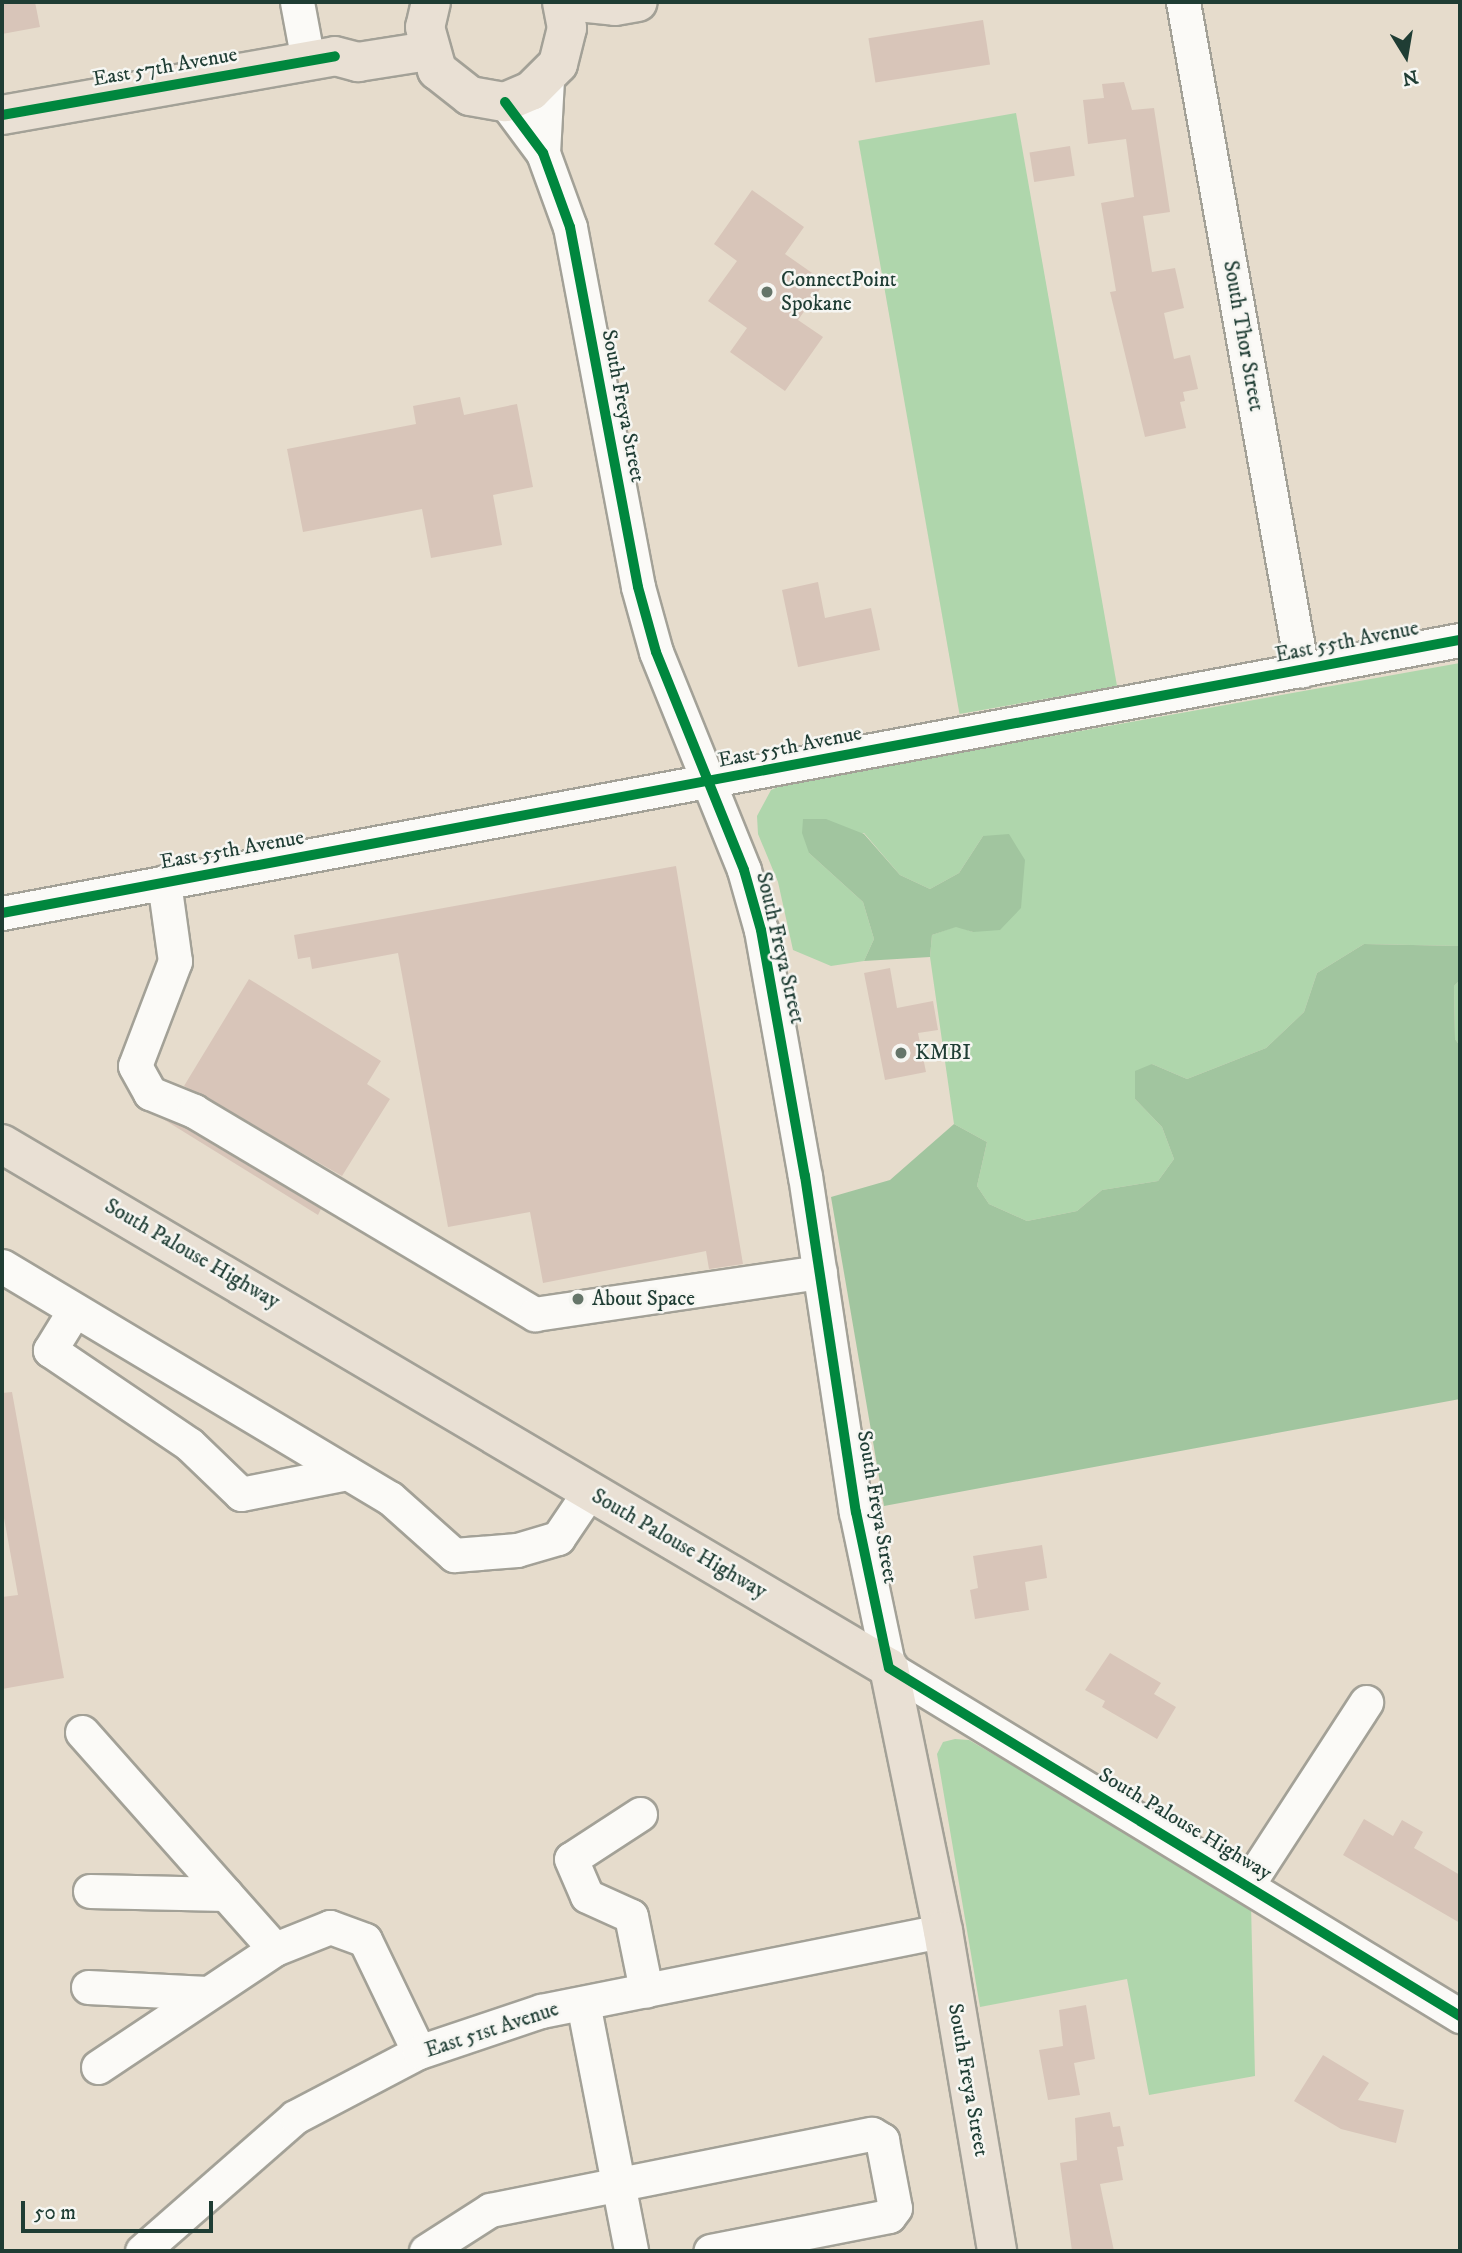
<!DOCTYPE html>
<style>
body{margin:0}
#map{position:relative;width:1462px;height:2253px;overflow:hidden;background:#e6dccc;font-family:"IM FELL DW Pica",serif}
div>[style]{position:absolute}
.green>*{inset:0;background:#afd6ac;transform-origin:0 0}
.forest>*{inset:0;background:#a1c59f}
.building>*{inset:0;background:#d8c5b9;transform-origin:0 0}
.roads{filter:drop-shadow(2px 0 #a3a197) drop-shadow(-2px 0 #a3a197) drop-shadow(0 2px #a3a197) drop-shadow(0 -2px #a3a197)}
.minor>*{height:33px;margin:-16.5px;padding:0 16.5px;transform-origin:16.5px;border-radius:16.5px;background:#fbfaf7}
.major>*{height:38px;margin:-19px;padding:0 19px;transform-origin:19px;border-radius:19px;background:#e9e0d4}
.cycleway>*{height:10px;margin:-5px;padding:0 5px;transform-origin:5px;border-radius:5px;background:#00873e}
.dots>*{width:19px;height:19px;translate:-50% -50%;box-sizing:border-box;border:4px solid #f6f6f2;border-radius:50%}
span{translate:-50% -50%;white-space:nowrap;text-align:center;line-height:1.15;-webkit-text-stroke:5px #f6f6f2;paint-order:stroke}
.street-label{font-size:21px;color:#1f3d34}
.poi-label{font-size:21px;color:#1f3d34}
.left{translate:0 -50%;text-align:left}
.frame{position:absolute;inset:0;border:4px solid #1f3d34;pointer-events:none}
.north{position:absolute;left:1371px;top:21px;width:70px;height:70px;-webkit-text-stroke:5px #f6f6f2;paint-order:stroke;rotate:169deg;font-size:19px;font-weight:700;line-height:28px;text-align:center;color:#1f3d34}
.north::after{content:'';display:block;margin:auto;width:24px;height:32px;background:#1f3d34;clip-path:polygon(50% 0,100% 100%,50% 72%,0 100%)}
.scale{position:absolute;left:21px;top:2201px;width:192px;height:32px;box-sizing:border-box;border:4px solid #1f3d34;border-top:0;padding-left:9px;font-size:21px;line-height:24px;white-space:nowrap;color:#1f3d34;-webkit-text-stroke:5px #f6f6f2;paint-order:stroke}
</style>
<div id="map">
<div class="green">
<div style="left:1016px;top:113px;width:582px;height:160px;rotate:80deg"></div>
<div style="clip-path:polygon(1460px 663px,1460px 946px,1364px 944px,1317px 973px,1304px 1012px,1266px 1048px,1187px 1079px,1152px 1064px,1135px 1099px,1162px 1127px,1174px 1159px,1158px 1181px,1102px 1190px,1077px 1211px,1027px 1221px,989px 1204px,977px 1186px,987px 1142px,954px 1124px,930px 957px,932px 935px,957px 926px,973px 932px,983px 836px,959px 873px,930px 889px,900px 875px,864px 833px,809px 853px,863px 902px,874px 939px,864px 961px,831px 966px,793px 950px,778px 882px,758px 834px,757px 816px,771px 790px,785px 784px)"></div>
<div style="clip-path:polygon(1460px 980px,1460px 1046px,1455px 1039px,1454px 986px)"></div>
<div style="clip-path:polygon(955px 1739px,969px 1740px,1251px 1904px,1255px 2076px,1149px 2095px,1127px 1979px,980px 2007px,937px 1754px,943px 1742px)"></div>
</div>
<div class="forest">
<div style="clip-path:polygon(803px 819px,826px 819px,864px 834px,900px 875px,930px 889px,959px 873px,983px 836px,1009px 834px,1025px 860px,1021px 908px,1000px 930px,973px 932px,956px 927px,932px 935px,930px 957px,864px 961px,874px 939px,863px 902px,809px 853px,802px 833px)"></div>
<div style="clip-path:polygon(1364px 944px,1460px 946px,1460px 980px,1454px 986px,1455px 1039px,1460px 1046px,1460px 1399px,884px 1506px,831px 1197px,890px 1180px,954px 1124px,987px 1142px,977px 1186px,989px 1204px,1027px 1221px,1077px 1211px,1102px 1190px,1158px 1181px,1174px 1159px,1162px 1127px,1135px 1099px,1135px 1071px,1152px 1064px,1187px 1079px,1266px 1048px,1304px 1012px,1317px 973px)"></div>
</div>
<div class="building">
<div style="clip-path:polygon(2px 2px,35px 2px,40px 27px,2px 34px)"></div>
<div style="left:983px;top:20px;width:45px;height:116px;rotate:81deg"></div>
<div style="clip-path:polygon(1124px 82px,1132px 110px,1154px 108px,1170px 212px,1143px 216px,1152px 272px,1175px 268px,1184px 308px,1164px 313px,1174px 359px,1190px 355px,1198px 389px,1183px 392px,1185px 401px,1180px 402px,1186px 428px,1145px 437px,1110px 292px,1116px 291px,1101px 203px,1134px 197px,1126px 139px,1088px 144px,1083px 100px,1104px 98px,1102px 84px)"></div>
<div style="left:1070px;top:146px;width:30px;height:41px;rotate:81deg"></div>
<div style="clip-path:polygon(752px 190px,804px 227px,785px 254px,825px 282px,798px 320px,823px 337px,785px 391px,730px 352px,747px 328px,708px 301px,737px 261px,714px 244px)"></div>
<div style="clip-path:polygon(460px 397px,464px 415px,517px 404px,533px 487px,493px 495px,502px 545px,431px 558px,422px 509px,303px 532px,287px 449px,416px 424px,413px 406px)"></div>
<div style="clip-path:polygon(818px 582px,825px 618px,871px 608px,880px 650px,798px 667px,782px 590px)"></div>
<div style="clip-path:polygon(676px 866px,743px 1264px,709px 1269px,706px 1251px,543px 1283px,530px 1212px,448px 1227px,398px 953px,312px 969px,310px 957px,298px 959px,294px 935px)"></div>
<div style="clip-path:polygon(890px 968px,897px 1008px,933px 1001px,938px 1030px,918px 1033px,926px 1072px,885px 1080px,864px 973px)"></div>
<div style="clip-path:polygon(249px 979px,381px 1061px,367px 1084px,390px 1099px,342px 1176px,184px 1086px)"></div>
<div style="clip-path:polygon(163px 1119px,185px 1128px,321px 1209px,318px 1215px)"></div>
<div style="clip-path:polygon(12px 1392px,64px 1678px,2px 1689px,2px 1597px,18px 1595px,2px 1507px,2px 1393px)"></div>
<div style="clip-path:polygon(1042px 1545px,1047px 1578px,1025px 1582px,1029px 1610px,975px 1619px,970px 1590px,978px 1588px,973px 1556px)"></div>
<div style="clip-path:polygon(1110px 1653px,1161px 1683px,1154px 1694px,1176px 1707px,1157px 1739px,1102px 1707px,1105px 1701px,1085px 1690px)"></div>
<div style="clip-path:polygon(1364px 1819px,1393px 1836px,1402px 1820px,1423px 1832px,1414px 1848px,1460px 1875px,1460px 1923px,1343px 1855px)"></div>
<div style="clip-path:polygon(1086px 2005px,1095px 2059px,1074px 2063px,1080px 2095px,1048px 2100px,1039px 2050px,1063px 2046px,1059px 2010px)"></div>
<div style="clip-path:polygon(1323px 2055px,1369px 2083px,1358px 2100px,1404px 2110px,1396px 2143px,1341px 2129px,1294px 2101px)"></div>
<div style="clip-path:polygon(1110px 2112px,1113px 2127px,1120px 2126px,1124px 2146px,1117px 2147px,1123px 2180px,1100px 2184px,1114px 2251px,1072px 2251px,1060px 2163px,1077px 2160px,1075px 2118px)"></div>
</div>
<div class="roads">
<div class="minor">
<div style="left:297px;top:2px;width:60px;rotate:79.4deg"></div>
<div style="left:1183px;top:2px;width:679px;rotate:79.9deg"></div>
<div style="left:505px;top:102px;width:64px;rotate:53.3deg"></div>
<div style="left:543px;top:153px;width:79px;rotate:70deg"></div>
<div style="left:570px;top:227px;width:366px;rotate:79.3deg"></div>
<div style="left:638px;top:587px;width:67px;rotate:74.5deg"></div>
<div style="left:656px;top:652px;width:235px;rotate:68deg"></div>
<div style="left:744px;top:870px;width:62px;rotate:74.2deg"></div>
<div style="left:761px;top:930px;width:250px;rotate:79.9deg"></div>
<div style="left:805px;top:1176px;width:340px;rotate:81.4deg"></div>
<div style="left:856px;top:1512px;width:159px;rotate:78.1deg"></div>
<div style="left:889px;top:1668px;width:669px;rotate:31.36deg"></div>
<div style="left:543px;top:153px;width:74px;rotate:-86.9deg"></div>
<div style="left:164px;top:882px;width:80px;rotate:82.1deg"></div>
<div style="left:175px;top:961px;width:112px;rotate:110.9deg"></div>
<div style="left:135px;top:1066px;width:31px;rotate:61deg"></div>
<div style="left:150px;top:1093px;width:48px;rotate:22.2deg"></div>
<div style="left:194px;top:1111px;width:397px;rotate:30.8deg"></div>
<div style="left:535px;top:1314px;width:288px;rotate:-8.4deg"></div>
<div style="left:2px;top:913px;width:1483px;rotate:-10.61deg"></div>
<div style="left:2px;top:1266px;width:452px;rotate:30.9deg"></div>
<div style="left:390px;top:1498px;width:86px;rotate:41.7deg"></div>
<div style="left:454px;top:1555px;width:63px;rotate:-4.5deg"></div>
<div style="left:517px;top:1550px;width:43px;rotate:-16.3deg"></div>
<div style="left:558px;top:1538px;width:55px;rotate:-56deg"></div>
<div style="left:74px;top:1311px;width:46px;rotate:121.6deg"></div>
<div style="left:50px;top:1350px;width:168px;rotate:34.1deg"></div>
<div style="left:189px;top:1444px;width:72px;rotate:43.9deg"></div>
<div style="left:241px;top:1494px;width:108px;rotate:-11.2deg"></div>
<div style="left:82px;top:1732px;width:290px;rotate:48.4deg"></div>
<div style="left:640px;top:1814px;width:82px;rotate:146.9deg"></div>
<div style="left:571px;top:1859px;width:40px;rotate:66.6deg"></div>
<div style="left:587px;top:1896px;width:48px;rotate:24.4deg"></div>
<div style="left:631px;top:1916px;width:76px;rotate:78.5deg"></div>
<div style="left:1248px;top:1884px;width:217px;rotate:-57deg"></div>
<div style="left:90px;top:1891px;width:136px;rotate:1.3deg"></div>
<div style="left:88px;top:1987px;width:119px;rotate:2.9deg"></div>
<div style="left:583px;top:2003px;width:253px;rotate:79deg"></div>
<div style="left:98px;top:2067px;width:213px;rotate:-33.7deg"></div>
<div style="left:275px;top:1949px;width:59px;rotate:-21.8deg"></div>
<div style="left:330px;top:1927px;width:37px;rotate:20deg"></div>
<div style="left:365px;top:1940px;width:124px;rotate:64.3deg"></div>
<div style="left:142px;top:2251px;width:203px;rotate:-41.2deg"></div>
<div style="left:295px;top:2117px;width:140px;rotate:-27.7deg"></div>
<div style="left:419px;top:2052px;width:129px;rotate:-18.6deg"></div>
<div style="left:541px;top:2011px;width:410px;rotate:-11.3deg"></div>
<div style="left:426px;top:2251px;width:76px;rotate:-32.6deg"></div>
<div style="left:490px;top:2210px;width:389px;rotate:-11.3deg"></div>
<div style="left:872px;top:2134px;width:12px;rotate:31deg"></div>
<div style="left:882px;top:2140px;width:69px;rotate:79.2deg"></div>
<div style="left:895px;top:2208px;width:10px;rotate:127deg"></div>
<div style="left:889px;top:2216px;width:182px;rotate:168.9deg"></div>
</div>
<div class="major">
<div style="left:431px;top:2px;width:26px;rotate:103deg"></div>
<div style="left:425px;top:27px;width:45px;rotate:74.4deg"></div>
<div style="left:437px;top:70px;width:42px;rotate:38.2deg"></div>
<div style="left:470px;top:96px;width:36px;rotate:10deg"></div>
<div style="left:505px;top:102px;width:28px;rotate:-23deg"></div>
<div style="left:531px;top:91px;width:38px;rotate:-45deg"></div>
<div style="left:558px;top:64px;width:37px;rotate:-76deg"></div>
<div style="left:567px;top:28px;width:26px;rotate:-101deg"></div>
<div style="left:578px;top:2px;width:37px;rotate:6deg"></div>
<div style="left:615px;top:6px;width:23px;rotate:-10deg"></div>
<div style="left:2px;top:115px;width:338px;rotate:-10deg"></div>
<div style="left:335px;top:56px;width:24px;rotate:15deg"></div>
<div style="left:358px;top:62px;width:71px;rotate:-8.9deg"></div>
<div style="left:2px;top:1144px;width:1030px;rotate:30.57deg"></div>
<div style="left:889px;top:1668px;width:268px;rotate:78.4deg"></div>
<div style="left:943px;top:1931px;width:325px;rotate:80.4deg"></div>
</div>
</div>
<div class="cycleway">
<div style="left:505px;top:102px;width:64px;rotate:53.3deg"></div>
<div style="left:543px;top:153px;width:79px;rotate:70deg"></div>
<div style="left:570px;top:227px;width:366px;rotate:79.3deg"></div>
<div style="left:638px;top:587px;width:67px;rotate:74.5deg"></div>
<div style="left:656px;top:652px;width:235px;rotate:68deg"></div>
<div style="left:744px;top:870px;width:62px;rotate:74.2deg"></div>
<div style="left:761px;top:930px;width:250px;rotate:79.9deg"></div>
<div style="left:805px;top:1176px;width:340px;rotate:81.4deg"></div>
<div style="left:856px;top:1512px;width:159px;rotate:78.1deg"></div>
<div style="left:889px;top:1668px;width:669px;rotate:31.36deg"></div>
<div style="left:2px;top:115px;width:338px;rotate:-10deg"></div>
<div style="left:2px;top:913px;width:1483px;rotate:-10.61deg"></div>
</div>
<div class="dots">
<div style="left:767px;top:292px;background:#657569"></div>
<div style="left:901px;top:1053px;background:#657569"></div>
<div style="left:578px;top:1299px;background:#657569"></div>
</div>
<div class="street-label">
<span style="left:165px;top:67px;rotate:-10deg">East 57th Avenue</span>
<span style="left:1243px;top:336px;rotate:80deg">South Thor Street</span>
<span style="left:623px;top:406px;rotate:79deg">South Freya Street</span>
<span style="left:1347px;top:642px;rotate:-11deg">East 55th Avenue</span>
<span style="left:790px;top:747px;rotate:-11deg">East 55th Avenue</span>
<span style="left:232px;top:850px;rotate:-10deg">East 55th Avenue</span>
<span style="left:780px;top:948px;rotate:77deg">South Freya Street</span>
<span style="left:192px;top:1254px;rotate:30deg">South Palouse Highway</span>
<span style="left:877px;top:1507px;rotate:80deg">South Freya Street</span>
<span style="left:679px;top:1544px;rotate:30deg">South Palouse Highway</span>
<span style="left:1185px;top:1824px;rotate:31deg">South Palouse Highway</span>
<span style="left:492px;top:2030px;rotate:-18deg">East 51st Avenue</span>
<span style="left:968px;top:2080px;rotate:80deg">South Freya Street</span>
</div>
<div class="poi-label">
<span class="left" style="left:781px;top:292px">ConnectPoint<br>Spokane</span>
<span class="left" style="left:915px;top:1053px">KMBI</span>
<span class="left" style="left:592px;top:1299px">About Space</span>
</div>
<div class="frame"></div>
<div class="north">N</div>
<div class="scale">50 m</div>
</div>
